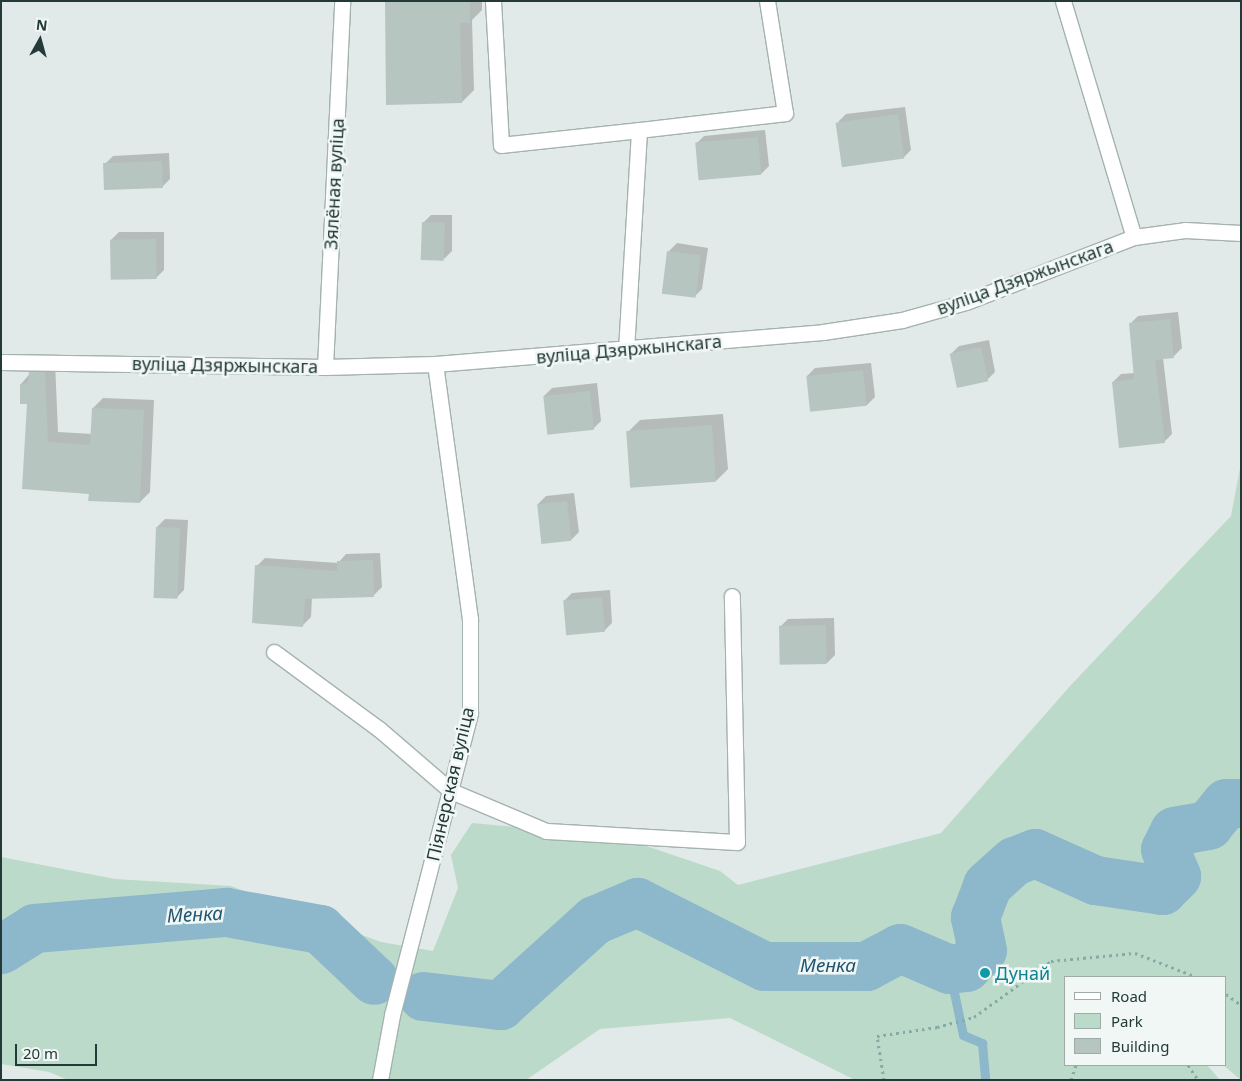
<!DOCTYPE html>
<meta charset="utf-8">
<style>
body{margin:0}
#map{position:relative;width:1242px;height:1081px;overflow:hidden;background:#e1eae8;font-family:"Noto Sans",sans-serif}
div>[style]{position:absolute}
.green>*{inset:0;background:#bcdac9}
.shadow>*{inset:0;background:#0003}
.stream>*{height:9px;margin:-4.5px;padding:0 4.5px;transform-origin:4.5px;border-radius:4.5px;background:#8db7cb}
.river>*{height:49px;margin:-24.5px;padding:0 24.5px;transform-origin:24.5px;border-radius:24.5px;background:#8db7cb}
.building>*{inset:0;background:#b7c5c1;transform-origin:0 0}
.path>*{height:3px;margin-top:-1.5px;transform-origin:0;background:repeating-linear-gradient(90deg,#84aba6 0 2.5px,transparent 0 6.5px)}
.roads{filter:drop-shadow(1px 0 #a4b2b0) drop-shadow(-1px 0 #a4b2b0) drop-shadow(0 1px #a4b2b0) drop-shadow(0 -1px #a4b2b0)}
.minor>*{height:15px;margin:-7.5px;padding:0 7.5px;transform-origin:7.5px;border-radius:7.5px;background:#fff}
.dots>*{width:14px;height:14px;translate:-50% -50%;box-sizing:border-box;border:2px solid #f1f7f5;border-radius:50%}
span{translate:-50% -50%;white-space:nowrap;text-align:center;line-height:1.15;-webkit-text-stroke:5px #f1f7f5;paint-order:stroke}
.street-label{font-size:18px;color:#233a38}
.culture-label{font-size:18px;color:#0d838f}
.left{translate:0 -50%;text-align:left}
.water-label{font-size:19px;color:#225570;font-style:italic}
.frame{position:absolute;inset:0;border:2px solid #233a38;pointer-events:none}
.legend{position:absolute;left:1064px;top:976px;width:162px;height:90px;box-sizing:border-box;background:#f1f7f5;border:1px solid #9faba9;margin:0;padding:6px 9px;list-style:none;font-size:15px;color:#233a38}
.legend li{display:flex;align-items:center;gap:10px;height:25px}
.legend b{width:25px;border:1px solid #9faba9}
.north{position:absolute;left:15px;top:15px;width:50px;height:50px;-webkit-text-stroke:4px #f1f7f5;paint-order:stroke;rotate:7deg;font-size:14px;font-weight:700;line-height:20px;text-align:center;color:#233a38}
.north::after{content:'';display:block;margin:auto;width:18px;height:22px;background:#233a38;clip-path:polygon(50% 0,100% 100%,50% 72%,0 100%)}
.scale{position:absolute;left:15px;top:1044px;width:82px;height:22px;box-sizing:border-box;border:2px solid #233a38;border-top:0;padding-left:6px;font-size:15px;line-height:18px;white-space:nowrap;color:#233a38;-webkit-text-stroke:4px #f1f7f5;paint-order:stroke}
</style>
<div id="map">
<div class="green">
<div style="clip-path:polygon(1241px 463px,1241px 1080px,1223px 1065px,1226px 1065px,1226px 977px,1066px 977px,1066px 1065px,1207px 1065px,1220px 1080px,855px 1080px,730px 1018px,600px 1029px,526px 1080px,68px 1080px,49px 1072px,1px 1064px,1px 857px,115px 879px,231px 886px,381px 942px,433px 951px,458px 888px,451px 855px,472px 823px,617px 836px,720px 871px,738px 885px,941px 833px,1071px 685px,1231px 516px)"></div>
</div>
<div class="shadow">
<div style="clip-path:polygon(387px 1px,482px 1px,482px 10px,472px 20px,474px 90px,462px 102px)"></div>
<div style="clip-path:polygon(905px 107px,911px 150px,903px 158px,838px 122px,846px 114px)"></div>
<div style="clip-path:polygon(765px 130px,769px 166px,761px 174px,696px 144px,704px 136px)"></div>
<div style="clip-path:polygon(169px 153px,170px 179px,162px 187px,105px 164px,113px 156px)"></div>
<div style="clip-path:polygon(431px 215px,452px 215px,452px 251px,444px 259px,423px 223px)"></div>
<div style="clip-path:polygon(119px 232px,164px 232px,164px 270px,156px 278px,111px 240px)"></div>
<div style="clip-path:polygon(677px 243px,708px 248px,702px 289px,694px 297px,669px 251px)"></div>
<div style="clip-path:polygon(1178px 312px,1182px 348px,1174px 356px,1163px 358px,1172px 434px,1164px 442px,1113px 382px,1121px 374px,1135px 373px,1130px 324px,1138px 316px)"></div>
<div style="clip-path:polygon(989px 340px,995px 372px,987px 380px,951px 354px,959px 346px)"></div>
<div style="clip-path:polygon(40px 362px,55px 362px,58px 432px,92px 434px,93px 408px,103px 398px,154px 400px,150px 492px,140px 502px,90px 493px,23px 488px,28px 403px,21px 384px)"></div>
<div style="clip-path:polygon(871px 363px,875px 397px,867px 405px,807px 376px,815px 368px)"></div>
<div style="clip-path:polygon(597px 383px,601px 421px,593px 429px,544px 396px,552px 388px)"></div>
<div style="clip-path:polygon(723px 414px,728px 469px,716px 481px,628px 432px,640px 420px)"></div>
<div style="clip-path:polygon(574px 493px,579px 532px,571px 540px,538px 504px,546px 496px)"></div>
<div style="clip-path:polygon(165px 519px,188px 520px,184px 590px,176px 598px,157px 527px)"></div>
<div style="clip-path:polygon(380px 553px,382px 587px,374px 595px,312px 597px,311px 617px,303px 625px,257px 566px,265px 558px,338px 563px,346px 554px)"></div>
<div style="clip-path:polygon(610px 590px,612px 623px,604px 631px,564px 601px,572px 593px)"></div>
<div style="clip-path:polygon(834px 618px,835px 655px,827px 663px,780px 627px,788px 619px)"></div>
</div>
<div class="stream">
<div style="left:949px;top:969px;width:67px;rotate:78deg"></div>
<div style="left:963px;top:1035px;width:21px;rotate:23deg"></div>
<div style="left:982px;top:1043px;width:37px;rotate:85deg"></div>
</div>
<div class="river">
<div style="left:1px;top:949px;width:39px;rotate:-32deg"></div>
<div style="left:34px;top:928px;width:193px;rotate:-4.8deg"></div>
<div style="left:226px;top:912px;width:96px;rotate:10.3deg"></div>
<div style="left:320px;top:929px;width:74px;rotate:43.4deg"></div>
<div style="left:423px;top:996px;width:78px;rotate:6.7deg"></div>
<div style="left:500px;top:1005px;width:127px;rotate:-42.1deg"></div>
<div style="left:594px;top:920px;width:47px;rotate:-22.7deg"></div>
<div style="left:637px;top:902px;width:142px;rotate:26.7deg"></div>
<div style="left:764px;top:966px;width:102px"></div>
<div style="left:866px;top:966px;width:38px;rotate:-28deg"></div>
<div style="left:900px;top:948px;width:53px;rotate:23.2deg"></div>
<div style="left:949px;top:969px;width:17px;rotate:-7deg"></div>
<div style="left:966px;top:967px;width:23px;rotate:-47deg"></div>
<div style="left:982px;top:950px;width:34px;rotate:-102deg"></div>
<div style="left:975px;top:917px;width:34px;rotate:-69deg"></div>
<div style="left:987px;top:885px;width:36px;rotate:-42deg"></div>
<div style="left:1014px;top:861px;width:22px;rotate:-21deg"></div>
<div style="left:1035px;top:853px;width:66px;rotate:24.2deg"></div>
<div style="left:1095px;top:880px;width:68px;rotate:8.5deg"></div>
<div style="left:1162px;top:890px;width:20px;rotate:-45deg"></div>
<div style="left:1176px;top:876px;width:29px;rotate:-112deg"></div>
<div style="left:1165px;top:849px;width:20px;rotate:-63deg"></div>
<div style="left:1174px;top:831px;width:35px;rotate:-10deg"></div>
<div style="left:1208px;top:825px;width:28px;rotate:-51deg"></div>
<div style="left:1226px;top:803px;width:15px"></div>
</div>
<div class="building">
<div style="clip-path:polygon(385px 1px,470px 1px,470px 23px,460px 23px,462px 103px,386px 105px)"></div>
<div style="left:898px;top:114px;width:45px;height:63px;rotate:82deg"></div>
<div style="left:758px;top:137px;width:38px;height:63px;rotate:85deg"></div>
<div style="left:162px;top:161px;width:27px;height:59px;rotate:88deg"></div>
<div style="left:422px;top:222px;width:23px;height:38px;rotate:2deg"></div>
<div style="left:156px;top:239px;width:40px;height:46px;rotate:89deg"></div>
<div style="left:667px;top:251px;width:34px;height:43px;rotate:7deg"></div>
<div style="clip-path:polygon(1170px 319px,1174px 358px,1155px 360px,1165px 443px,1119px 448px,1112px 382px,1134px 379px,1129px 323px)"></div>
<div style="left:981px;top:347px;width:35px;height:32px;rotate:78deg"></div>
<div style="left:863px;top:370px;width:36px;height:57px;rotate:84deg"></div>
<div style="clip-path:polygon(29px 372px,45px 372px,48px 442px,90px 445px,92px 408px,144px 410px,140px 503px,88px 501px,89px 494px,22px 489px,27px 404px,20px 404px,20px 384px,28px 383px)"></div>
<div style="left:590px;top:391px;width:39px;height:47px;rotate:84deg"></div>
<div style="left:712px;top:425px;width:57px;height:86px;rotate:86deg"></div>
<div style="left:567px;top:501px;width:40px;height:30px;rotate:84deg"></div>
<div style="left:156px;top:527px;width:24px;height:71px;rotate:2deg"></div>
<div style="clip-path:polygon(373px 560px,374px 597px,305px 599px,303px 627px,252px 623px,255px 565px,337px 571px,337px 561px)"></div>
<div style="left:602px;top:597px;width:35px;height:39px;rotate:85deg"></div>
<div style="left:826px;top:625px;width:39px;height:47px;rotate:89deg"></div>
</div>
<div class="path">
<div style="left:1226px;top:994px;width:19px;rotate:36deg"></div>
<div style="left:1188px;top:1065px;width:18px;rotate:56deg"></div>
<div style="left:884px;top:1080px;width:45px;rotate:-99deg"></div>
<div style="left:877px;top:1036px;width:61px;rotate:-8.5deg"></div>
<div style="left:937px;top:1027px;width:38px;rotate:-15deg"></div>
<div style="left:974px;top:1017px;width:95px;rotate:-36deg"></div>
<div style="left:1051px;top:961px;width:84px;rotate:-5.4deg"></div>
<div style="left:1135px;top:953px;width:66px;rotate:21.2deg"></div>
<div style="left:1071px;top:1080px;width:16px;rotate:-72deg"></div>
</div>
<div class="roads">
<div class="minor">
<div style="left:493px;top:1px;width:144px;rotate:86.8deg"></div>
<div style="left:501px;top:145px;width:139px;rotate:-6.2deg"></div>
<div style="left:1063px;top:1px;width:246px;rotate:73.3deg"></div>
<div style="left:626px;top:350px;width:220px;rotate:-86.6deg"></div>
<div style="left:639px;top:130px;width:147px;rotate:-6.6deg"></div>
<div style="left:785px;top:113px;width:113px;rotate:-99.1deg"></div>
<div style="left:1px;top:362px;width:324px;rotate:0.9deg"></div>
<div style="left:325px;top:367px;width:110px;rotate:-1.6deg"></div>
<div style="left:435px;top:364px;width:389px;rotate:-4.7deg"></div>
<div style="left:823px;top:332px;width:80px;rotate:-8.6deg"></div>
<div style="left:902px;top:320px;width:66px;rotate:-15.7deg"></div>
<div style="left:966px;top:302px;width:180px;rotate:-21.2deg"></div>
<div style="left:1134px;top:237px;width:51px;rotate:-7.8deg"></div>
<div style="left:1185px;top:230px;width:56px;rotate:3.1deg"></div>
<div style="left:325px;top:367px;width:366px;rotate:-87.3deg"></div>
<div style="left:274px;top:652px;width:130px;rotate:36.3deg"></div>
<div style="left:379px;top:729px;width:95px;rotate:40.7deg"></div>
<div style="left:451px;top:791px;width:103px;rotate:22.8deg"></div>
<div style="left:546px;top:831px;width:191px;rotate:3.3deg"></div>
<div style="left:737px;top:842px;width:246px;rotate:-91.2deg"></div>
<div style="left:380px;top:1080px;width:66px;rotate:-79.5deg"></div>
<div style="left:392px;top:1015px;width:312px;rotate:-75.5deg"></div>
<div style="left:470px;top:713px;width:94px;rotate:-90deg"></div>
<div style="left:470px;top:619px;width:257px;rotate:-97.8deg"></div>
</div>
</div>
<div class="dots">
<div style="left:985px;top:973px;background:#0f9aa8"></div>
</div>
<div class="street-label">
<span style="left:334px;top:184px;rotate:-87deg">Зялёная вуліца</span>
<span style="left:1025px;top:277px;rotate:-20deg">вуліца Дзяржынскага</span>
<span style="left:629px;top:349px;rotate:-5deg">вуліца Дзяржынскага</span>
<span style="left:225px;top:365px;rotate:1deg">вуліца Дзяржынскага</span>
<span style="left:450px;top:784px;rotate:-77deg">Піянерская вуліца</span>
</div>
<div class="culture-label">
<span class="left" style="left:995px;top:973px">Дунай</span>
</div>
<div class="water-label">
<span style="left:195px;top:915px;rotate:-3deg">Менка</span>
<span style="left:828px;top:966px">Менка</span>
</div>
<div class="frame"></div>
<ul class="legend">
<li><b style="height:6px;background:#fff"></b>Road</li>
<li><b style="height:14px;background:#bcdac9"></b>Park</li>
<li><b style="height:14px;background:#b7c5c1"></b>Building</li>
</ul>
<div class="north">N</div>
<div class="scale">20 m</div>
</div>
